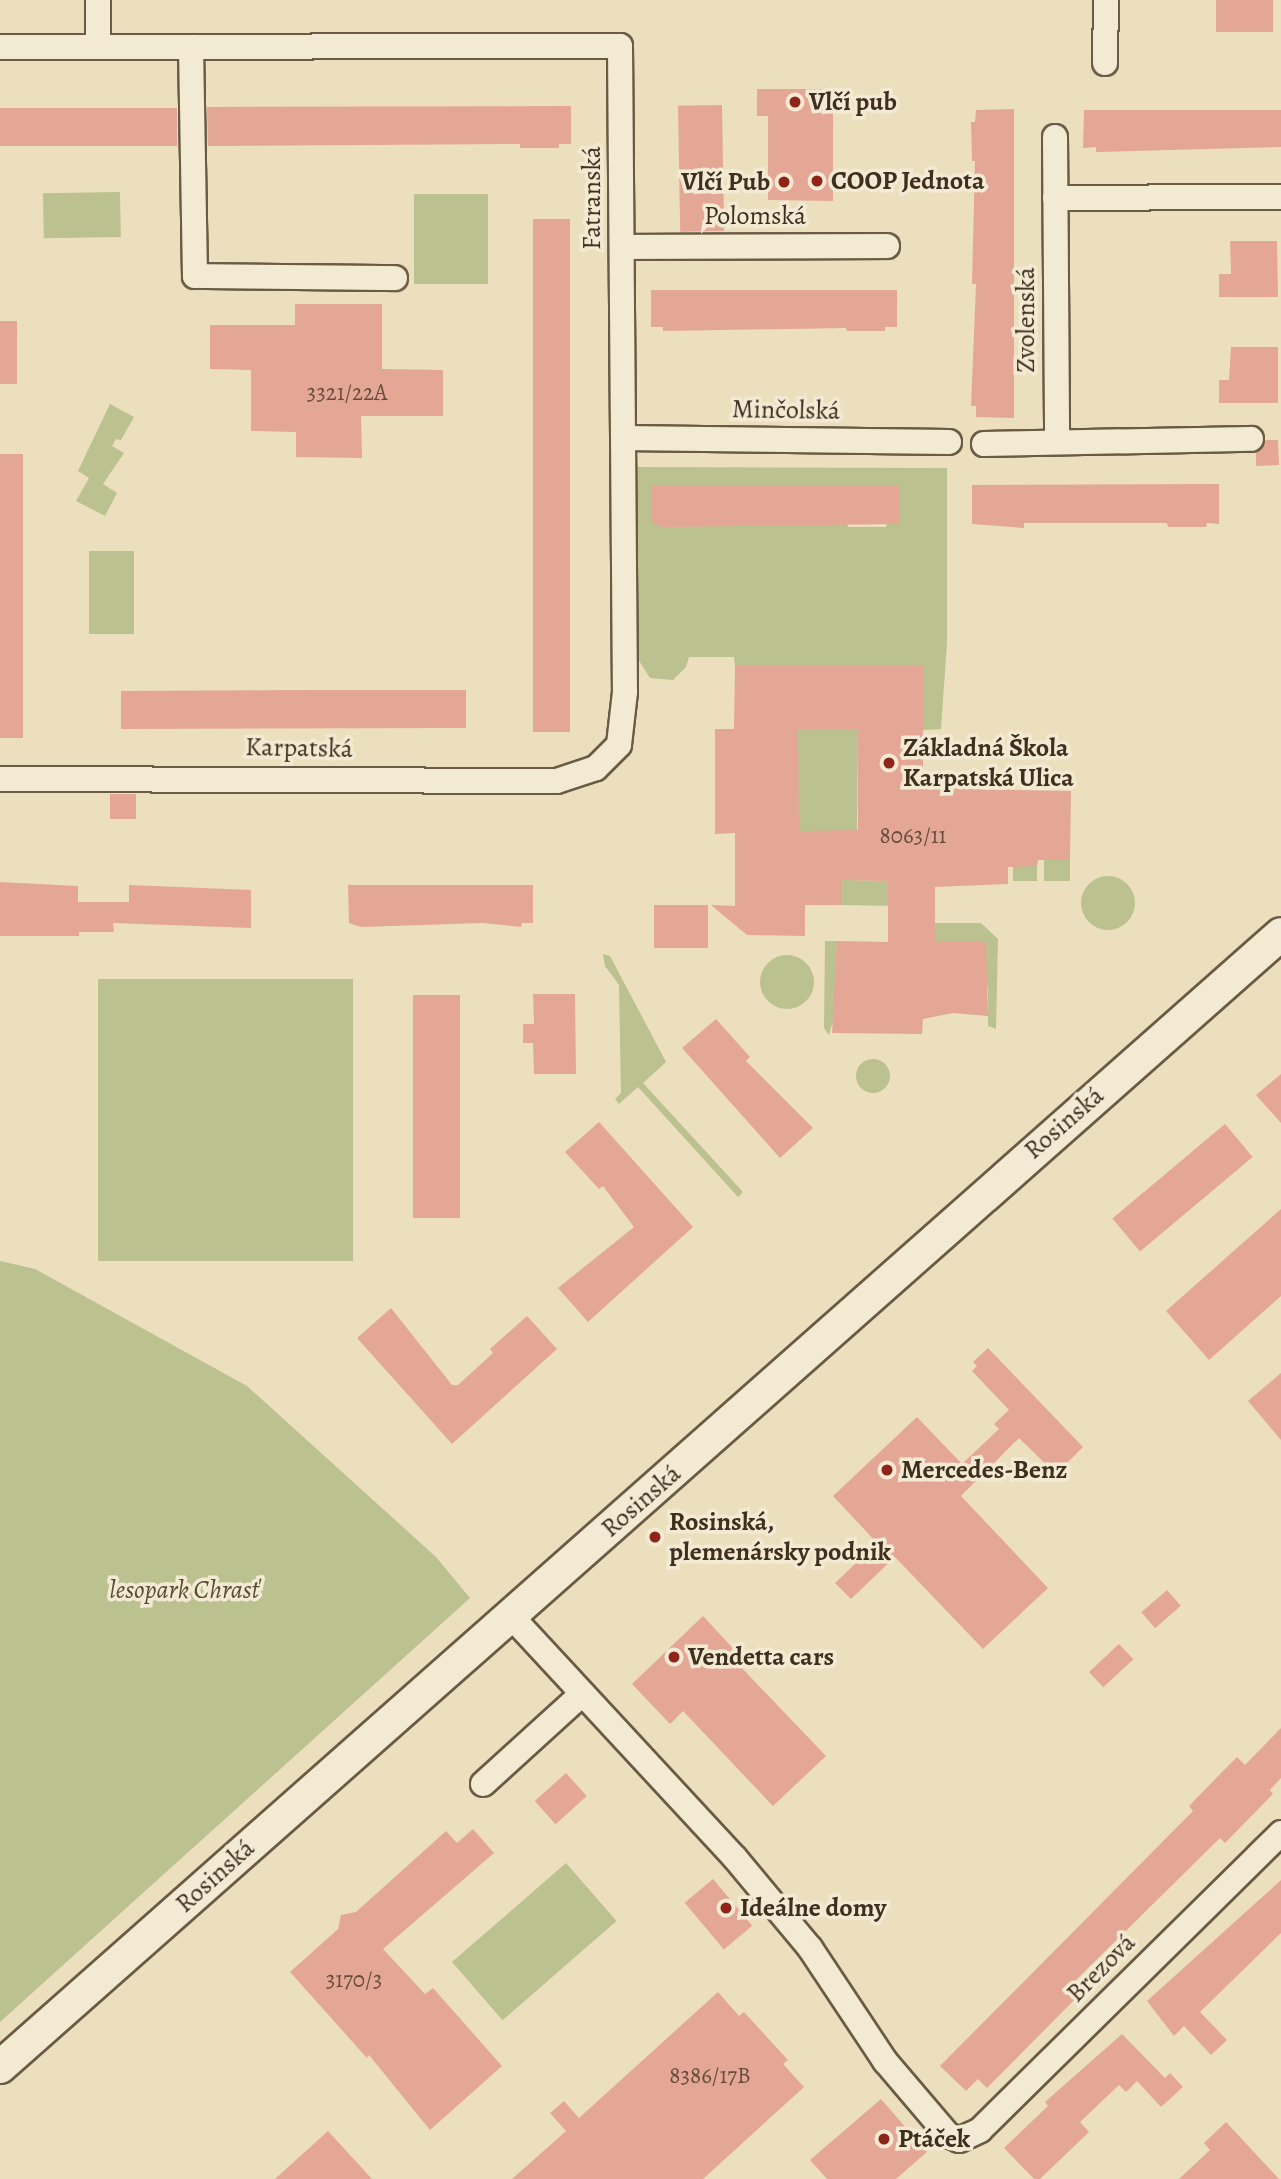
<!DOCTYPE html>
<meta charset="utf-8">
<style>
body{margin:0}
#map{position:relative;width:1281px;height:2179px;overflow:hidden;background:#ecdfbd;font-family:Alegreya,serif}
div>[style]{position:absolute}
.green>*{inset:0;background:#bbc18f;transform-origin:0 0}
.round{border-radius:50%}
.building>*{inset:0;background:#e4a796;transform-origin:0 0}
.roads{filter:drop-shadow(2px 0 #6a5b45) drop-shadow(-2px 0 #6a5b45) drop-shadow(0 2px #6a5b45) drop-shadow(0 -2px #6a5b45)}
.minor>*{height:24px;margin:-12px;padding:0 12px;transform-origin:12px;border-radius:12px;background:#f3ead4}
.tertiary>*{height:32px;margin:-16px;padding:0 16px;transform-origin:16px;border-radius:16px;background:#f3ead4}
.dots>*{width:19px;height:19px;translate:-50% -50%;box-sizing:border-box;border:4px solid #f3ead4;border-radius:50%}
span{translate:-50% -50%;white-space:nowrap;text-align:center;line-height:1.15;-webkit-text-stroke:7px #f3ead4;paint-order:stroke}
.number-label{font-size:23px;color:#684d3b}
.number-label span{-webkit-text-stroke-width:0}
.poi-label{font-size:26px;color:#3f2f1d;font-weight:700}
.left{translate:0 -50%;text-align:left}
.right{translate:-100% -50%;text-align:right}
.street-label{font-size:26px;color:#3f2f1d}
.park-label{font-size:26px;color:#584c34;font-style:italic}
</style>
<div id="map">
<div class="green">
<div style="left:120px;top:192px;width:45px;height:77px;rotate:89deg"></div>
<div style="left:414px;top:194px;width:74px;height:90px"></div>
<div style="clip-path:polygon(110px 404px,134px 417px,121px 440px,116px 439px,112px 446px,124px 453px,103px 484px,117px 493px,105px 516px,76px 501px,89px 478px,78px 471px)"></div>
<div style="clip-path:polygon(evenodd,637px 467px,947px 468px,947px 642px,941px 729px,923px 730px,923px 666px,735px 666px,734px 657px,689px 657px,686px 667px,673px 680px,650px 678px,636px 656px,637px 467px,651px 485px,899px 485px,886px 527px,848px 527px,847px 523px,664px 527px,651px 485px)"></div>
<div style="left:89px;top:551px;width:45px;height:83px"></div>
<div style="left:798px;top:729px;width:59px;height:102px"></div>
<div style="clip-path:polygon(1013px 860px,1037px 866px,1037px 881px,1013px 881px)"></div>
<div style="left:1044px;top:860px;width:26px;height:21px"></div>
<div class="round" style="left:1081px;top:876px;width:54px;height:54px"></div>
<div style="left:842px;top:880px;width:57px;height:25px;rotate:1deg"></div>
<div style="clip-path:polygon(922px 923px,981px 923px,998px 939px,996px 1029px,988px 1026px,988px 988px,922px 941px)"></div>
<div style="clip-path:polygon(825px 941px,837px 941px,836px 1010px,829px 1035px,824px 1028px)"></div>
<div style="clip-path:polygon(603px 954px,610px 956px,666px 1062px,643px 1083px,743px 1192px,738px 1197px,638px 1087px,619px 1104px,615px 1099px,621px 1093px,619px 985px,605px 966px)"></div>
<div class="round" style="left:760px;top:955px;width:54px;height:54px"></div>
<div style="left:98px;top:979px;width:255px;height:282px"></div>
<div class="round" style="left:856px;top:1059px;width:34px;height:34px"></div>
<div style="clip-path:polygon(0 1261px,35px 1269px,247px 1386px,436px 1557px,470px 1598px,0 2022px)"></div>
<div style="left:566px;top:1863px;width:77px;height:151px;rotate:49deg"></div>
</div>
<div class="building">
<div style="left:1216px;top:0;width:57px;height:32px"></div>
<div style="clip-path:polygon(757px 89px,833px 89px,833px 201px,768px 200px,768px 116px,757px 116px)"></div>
<div style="left:722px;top:105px;width:126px;height:44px;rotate:89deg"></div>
<div style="clip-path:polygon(571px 106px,571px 144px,559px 144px,559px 148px,520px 148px,520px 144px,208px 146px,207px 107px)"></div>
<div style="left:0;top:108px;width:177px;height:38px"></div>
<div style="clip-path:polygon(1014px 109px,1014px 418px,976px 417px,976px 406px,971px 406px,976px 284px,972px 284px,975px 161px,972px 161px,971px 122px,975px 122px,976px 110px)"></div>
<div style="clip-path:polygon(1084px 110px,1281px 110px,1281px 147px,1096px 152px,1096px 147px,1083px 148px)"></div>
<div style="left:533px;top:219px;width:37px;height:513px"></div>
<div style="clip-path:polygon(1230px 241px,1277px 241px,1278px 297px,1219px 297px,1219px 274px,1231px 274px)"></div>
<div style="clip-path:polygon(651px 290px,897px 290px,897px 327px,885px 327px,885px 331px,847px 331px,846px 328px,663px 331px,663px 327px,651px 327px)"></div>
<div style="clip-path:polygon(295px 304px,382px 304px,382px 369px,443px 370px,443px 416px,361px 416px,362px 458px,296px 457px,296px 432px,251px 431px,251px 370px,210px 369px,210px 325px,295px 325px)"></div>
<div style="left:0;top:321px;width:17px;height:63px"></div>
<div style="clip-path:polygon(1231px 347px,1278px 347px,1278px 403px,1219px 403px,1219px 380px,1229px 380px)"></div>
<div style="clip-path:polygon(1266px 440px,1278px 440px,1279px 465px,1256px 466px,1256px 453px)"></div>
<div style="left:0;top:454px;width:23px;height:284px"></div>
<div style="clip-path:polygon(1219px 484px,1219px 524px,1207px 523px,1206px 527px,1168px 527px,1167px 523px,1024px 523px,1024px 528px,972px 524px,972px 485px)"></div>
<div style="clip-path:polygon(651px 485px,899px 485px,899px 524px,664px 527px,651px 523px)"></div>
<div style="clip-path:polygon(evenodd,735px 666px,923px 666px,923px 788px,1071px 791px,1070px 860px,1038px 860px,1037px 866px,1008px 867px,1008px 884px,935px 887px,935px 941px,986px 941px,988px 1016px,953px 1013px,923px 1019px,922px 1034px,832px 1033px,837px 941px,888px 942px,888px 881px,842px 880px,842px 905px,805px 905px,805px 936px,747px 935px,711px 905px,735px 906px,735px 833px,715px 834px,715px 729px,734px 729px,735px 666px,798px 729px,857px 729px,858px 830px,799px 831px,798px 729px)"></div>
<div style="clip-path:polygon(325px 690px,466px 690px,466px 728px,121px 729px,121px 691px)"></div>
<div style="left:110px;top:794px;width:26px;height:25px"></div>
<div style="clip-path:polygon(0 882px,78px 886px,78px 902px,129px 902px,129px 885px,251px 890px,251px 928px,113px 923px,114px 932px,79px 932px,79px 936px,0 936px)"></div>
<div style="clip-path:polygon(348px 885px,533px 885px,533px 923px,522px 923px,521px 927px,483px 923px,361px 927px,349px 923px)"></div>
<div style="left:654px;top:905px;width:54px;height:43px"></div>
<div style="clip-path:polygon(533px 994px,575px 994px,576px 1074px,534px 1074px,533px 1043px,523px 1043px,523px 1024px,534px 1024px)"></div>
<div style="left:413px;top:995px;width:47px;height:223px"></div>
<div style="clip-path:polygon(716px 1019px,750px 1057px,746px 1061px,813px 1128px,780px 1158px,682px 1048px)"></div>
<div style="clip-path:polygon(1281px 1074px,1281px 1123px,1256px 1095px)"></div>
<div style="clip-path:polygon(599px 1122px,693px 1227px,588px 1322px,558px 1288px,634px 1227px,603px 1186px,599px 1189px,565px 1152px)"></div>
<div style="left:1225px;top:1124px;width:43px;height:147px;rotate:50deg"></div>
<div style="clip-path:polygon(1281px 1209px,1281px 1296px,1209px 1360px,1166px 1311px)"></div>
<div style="clip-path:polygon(391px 1308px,452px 1385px,458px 1385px,493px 1353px,490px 1349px,527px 1316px,557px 1349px,452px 1444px,357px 1338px)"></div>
<div style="clip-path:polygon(988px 1348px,1083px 1447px,1056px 1474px,1019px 1438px,961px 1496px,1048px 1588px,983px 1649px,895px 1557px,851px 1599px,835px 1583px,877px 1543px,833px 1496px,917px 1417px,962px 1464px,999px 1429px,994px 1424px,1009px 1410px,972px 1371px,977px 1366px,973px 1362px)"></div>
<div style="clip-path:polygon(1281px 1373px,1281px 1440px,1248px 1401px)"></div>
<div style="left:1167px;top:1590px;width:21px;height:34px;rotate:49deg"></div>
<div style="clip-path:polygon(703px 1616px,742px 1658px,737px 1663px,826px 1756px,773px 1806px,683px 1711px,670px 1724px,632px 1684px)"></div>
<div style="left:1119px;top:1644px;width:21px;height:41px;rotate:47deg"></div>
<div style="clip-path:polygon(1281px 1728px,1281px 1778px,1270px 1790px,1273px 1794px,1225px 1843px,1220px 1838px,1075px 1981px,1084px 1990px,987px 2088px,978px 2079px,966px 2091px,940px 2066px,1193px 1811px,1189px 1806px,1223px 1771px,1237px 1757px,1245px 1765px)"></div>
<div style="left:566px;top:1773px;width:31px;height:42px;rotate:48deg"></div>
<div style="clip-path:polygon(473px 1829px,494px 1853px,383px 1949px,425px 1994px,433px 1988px,502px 2066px,430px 2130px,369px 2055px,367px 2058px,290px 1972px,338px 1929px,341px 1915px,356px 1912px,446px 1831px,457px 1843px)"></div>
<div style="left:713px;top:1879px;width:61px;height:37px;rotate:50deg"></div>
<div style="clip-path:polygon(1281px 1880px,1281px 1933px,1200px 2012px,1227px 2040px,1211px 2055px,1184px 2026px,1174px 2036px,1147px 2001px)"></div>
<div style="clip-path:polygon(718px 1992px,739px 2016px,744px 2012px,788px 2060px,783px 2064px,804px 2087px,703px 2179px,512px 2179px,566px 2131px,550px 2113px,564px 2101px,579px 2118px)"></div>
<div style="clip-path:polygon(1122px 2034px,1165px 2078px,1170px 2073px,1183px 2087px,1161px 2107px,1137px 2081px,1126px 2092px,1119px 2085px,1080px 2122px,1089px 2132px,1040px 2179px,1034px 2179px,1004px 2148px,1048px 2106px,1045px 2102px)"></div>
<div style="clip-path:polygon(881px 2099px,927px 2152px,896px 2179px,827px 2179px,810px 2160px)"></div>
<div style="clip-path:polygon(1226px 2122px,1279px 2179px,1179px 2179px,1210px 2150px,1204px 2143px)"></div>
<div style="clip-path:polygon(328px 2131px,372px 2179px,275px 2179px)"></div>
</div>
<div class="roads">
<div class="minor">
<div style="left:0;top:47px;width:620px;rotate:-0.09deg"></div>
<div style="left:620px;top:46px;width:646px;rotate:89.56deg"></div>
<div style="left:625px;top:692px;width:53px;rotate:96.5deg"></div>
<div style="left:619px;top:745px;width:33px;rotate:135deg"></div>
<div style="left:596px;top:768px;width:41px;rotate:161.6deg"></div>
<div style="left:557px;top:781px;width:557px;rotate:-179.79deg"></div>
<div style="left:98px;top:47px;width:47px;rotate:-90deg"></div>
<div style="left:191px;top:47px;width:229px;rotate:89deg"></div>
<div style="left:195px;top:276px;width:200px;rotate:0.6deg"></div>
<div style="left:1105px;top:63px;width:63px;rotate:-89.1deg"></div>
<div style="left:1055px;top:137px;width:305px;rotate:89.6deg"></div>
<div style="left:1055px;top:198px;width:226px;rotate:-0.3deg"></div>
<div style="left:622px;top:247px;width:265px;rotate:-0.2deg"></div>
<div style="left:623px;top:438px;width:326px;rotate:0.7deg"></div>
<div style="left:984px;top:444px;width:267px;rotate:-1.1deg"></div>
<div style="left:510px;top:1615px;width:331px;rotate:47.2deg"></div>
<div style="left:735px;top:1858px;width:117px;rotate:50.2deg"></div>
<div style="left:810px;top:1948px;width:136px;rotate:56.4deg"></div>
<div style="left:885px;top:2061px;width:97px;rotate:49.6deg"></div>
<div style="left:948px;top:2135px;width:12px;rotate:24deg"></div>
<div style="left:959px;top:2140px;width:23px;rotate:-25deg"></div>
<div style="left:980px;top:2130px;width:423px;rotate:-44.6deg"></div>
<div style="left:483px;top:1784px;width:134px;rotate:-42.3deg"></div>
</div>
<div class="tertiary">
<div style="left:0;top:2067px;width:1710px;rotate:-41.49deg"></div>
</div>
</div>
<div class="dots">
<div style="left:795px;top:102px;background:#8f2418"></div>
<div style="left:817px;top:181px;background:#8f2418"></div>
<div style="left:784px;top:182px;background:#8f2418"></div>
<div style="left:889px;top:763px;background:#8f2418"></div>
<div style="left:887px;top:1470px;background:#8f2418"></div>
<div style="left:655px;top:1537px;background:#8f2418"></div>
<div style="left:674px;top:1657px;background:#8f2418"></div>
<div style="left:726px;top:1908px;background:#8f2418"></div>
<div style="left:884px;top:2139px;background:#8f2418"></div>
</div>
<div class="number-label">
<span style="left:347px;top:393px">3321/22A</span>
<span style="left:913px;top:836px">8063/11</span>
<span style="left:354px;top:1980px">3170/3</span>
<span style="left:710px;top:2076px">8386/17B</span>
</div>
<div class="poi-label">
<span class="left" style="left:809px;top:102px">Vlčí pub</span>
<span class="left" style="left:831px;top:181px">COOP Jednota</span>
<span class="right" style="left:770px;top:182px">Vlčí Pub</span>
<span class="left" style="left:903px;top:763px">Základná Škola<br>Karpatská Ulica</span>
<span class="left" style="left:901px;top:1470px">Mercedes-Benz</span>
<span class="left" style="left:669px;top:1537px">Rosinská,<br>plemenársky podnik</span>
<span class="left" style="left:688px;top:1657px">Vendetta cars</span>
<span class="left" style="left:740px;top:1908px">Ideálne domy</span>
<span class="left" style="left:898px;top:2139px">Ptáček</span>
</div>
<div class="street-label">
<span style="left:592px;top:198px;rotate:-90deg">Fatranská</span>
<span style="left:755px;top:216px">Polomská</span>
<span style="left:1026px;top:320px;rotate:-90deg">Zvolenská</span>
<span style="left:786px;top:410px;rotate:1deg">Minčolská</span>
<span style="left:299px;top:748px;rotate:1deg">Karpatská</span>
<span style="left:1064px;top:1123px;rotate:-41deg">Rosinská</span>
<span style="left:641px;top:1501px;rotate:-41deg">Rosinská</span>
<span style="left:215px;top:1876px;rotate:-42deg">Rosinská</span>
<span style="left:1101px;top:1968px;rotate:-45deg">Brezová</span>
</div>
<div class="park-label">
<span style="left:185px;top:1590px">lesopark Chrasť</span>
</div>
</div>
